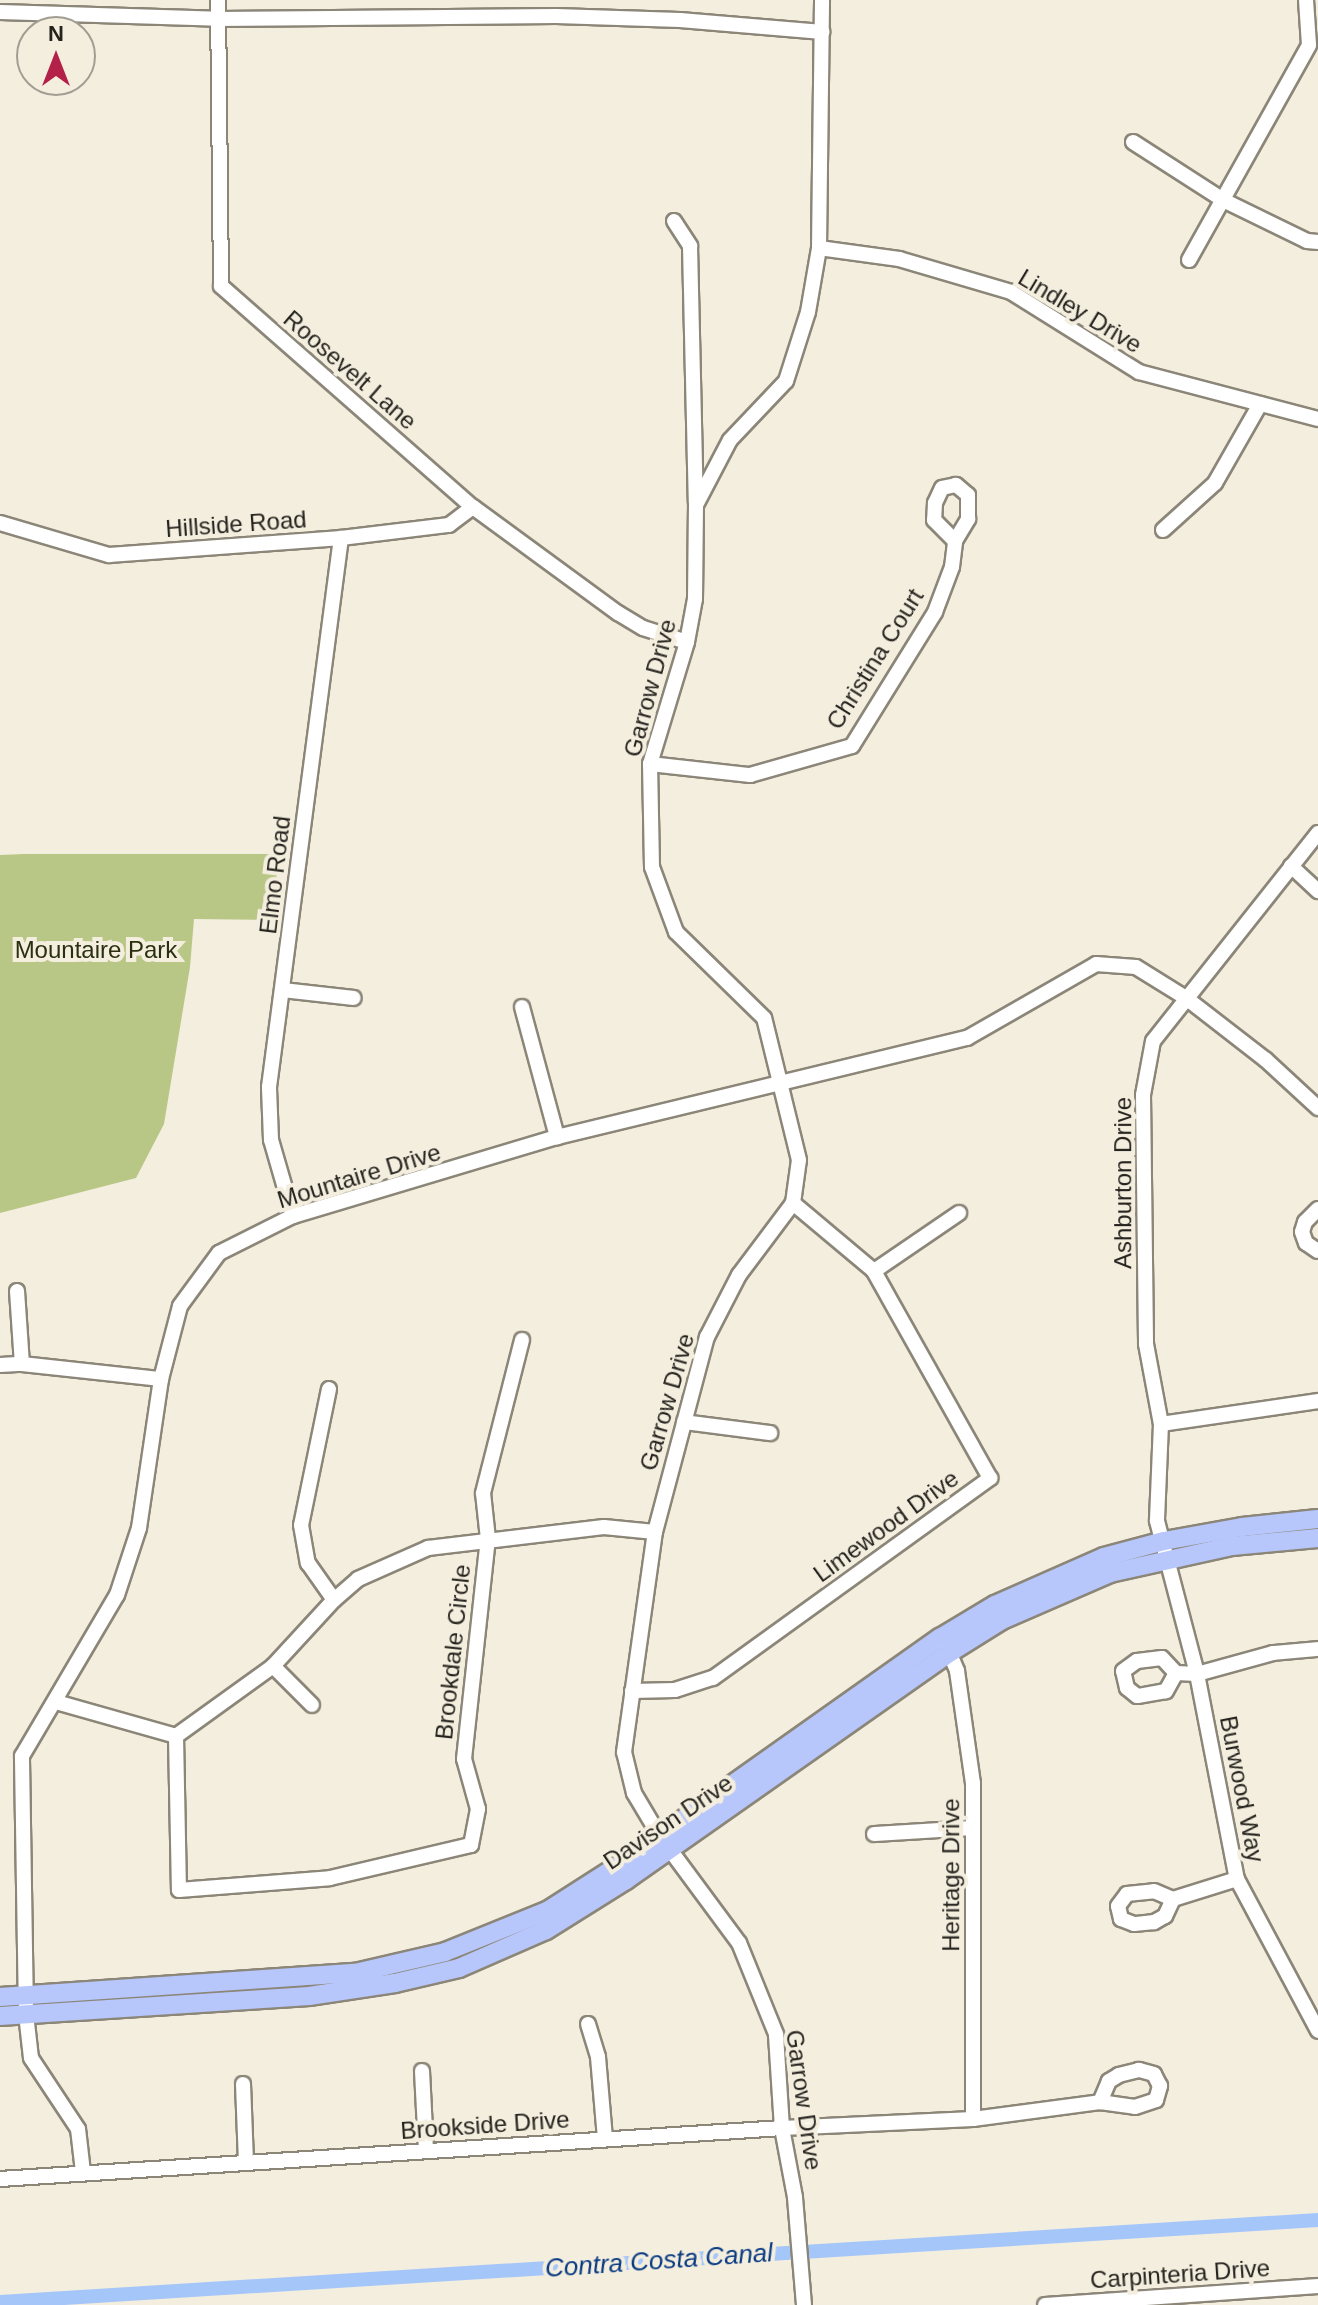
<!DOCTYPE html>
<style>
body{margin:0}
#map{position:relative;width:1318px;height:2305px;overflow:hidden;background:#f4eedf;font-family:Helvetica,sans-serif}
div>[style]{position:absolute}
.green>*{inset:0;background:#b9c786}
.canal>*{height:14px;margin:-7px;padding:0 7px;transform-origin:7px;border-radius:7px;background:#a5c6f9}
.roads{filter:drop-shadow(2px 0 #8b8678) drop-shadow(-2px 0 #8b8678) drop-shadow(0 2px #8b8678) drop-shadow(0 -2px #8b8678)}
.minor>*{height:14px;margin:-7px;padding:0 7px;transform-origin:7px;border-radius:7px;background:#fff}
.major>*{height:18px;margin:-9px;padding:0 9px;transform-origin:9px;border-radius:9px;background:#b8c7fb}
span{translate:-50% -50%;white-space:nowrap;text-align:center;line-height:1.15;-webkit-text-stroke:8px #f4eedf;paint-order:stroke}
.street-label{font-size:24px;color:#25231e}
.park-label{font-size:24px;color:#2a300f}
.water-label{font-size:26px;color:#083a81;font-style:italic}
.north{position:absolute;left:16px;top:16px;width:80px;height:80px;box-sizing:border-box;background:#f4eedf;border:2px solid #a19d92;border-radius:50%;rotate:0deg;font-size:22px;font-weight:700;line-height:32px;text-align:center;color:#25231e}
.north::after{content:'';display:block;margin:auto;width:28px;height:36px;background:#b32148;clip-path:polygon(50% 0,100% 100%,50% 72%,0 100%)}
</style>
<div id="map">
<div class="green">
<div style="clip-path:polygon(24px 854px,279px 854px,272px 920px,194px 919px,190px 967px,164px 1124px,136px 1178px,0 1213px,0 855px)"></div>
</div>
<div class="canal">
<div style="left:0;top:2302px;width:1321px;rotate:-3.56deg"></div>
</div>
<div class="roads">
<div class="minor">
<div style="left:218px;top:0;width:286px;rotate:89.4deg"></div>
<div style="left:221px;top:286px;width:335px;rotate:41.3deg"></div>
<div style="left:473px;top:507px;width:180px;rotate:36.2deg"></div>
<div style="left:618px;top:613px;width:29px;rotate:31deg"></div>
<div style="left:643px;top:628px;width:46px;rotate:17.7deg"></div>
<div style="left:0;top:12px;width:218px;rotate:1.8deg"></div>
<div style="left:218px;top:19px;width:338px;rotate:-0.5deg"></div>
<div style="left:556px;top:16px;width:124px;rotate:1.8deg"></div>
<div style="left:680px;top:20px;width:143px;rotate:4.8deg"></div>
<div style="left:1133px;top:142px;width:107px;rotate:32.8deg"></div>
<div style="left:1223px;top:200px;width:93px;rotate:26deg"></div>
<div style="left:1307px;top:241px;width:11px;rotate:5deg"></div>
<div style="left:674px;top:221px;width:30px;rotate:57deg"></div>
<div style="left:690px;top:246px;width:257px;rotate:88.7deg"></div>
<div style="left:819px;top:248px;width:81px;rotate:7.8deg"></div>
<div style="left:899px;top:259px;width:117px;rotate:16.4deg"></div>
<div style="left:1011px;top:292px;width:151px;rotate:32deg"></div>
<div style="left:1139px;top:372px;width:185px;rotate:14.7deg"></div>
<div style="left:1189px;top:260px;width:246px;rotate:-60.8deg"></div>
<div style="left:1309px;top:45px;width:45px;rotate:-93.8deg"></div>
<div style="left:0;top:523px;width:114px;rotate:16.4deg"></div>
<div style="left:109px;top:555px;width:233px;rotate:-4.2deg"></div>
<div style="left:341px;top:538px;width:109px;rotate:-6.9deg"></div>
<div style="left:449px;top:525px;width:30px;rotate:-37deg"></div>
<div style="left:1163px;top:530px;width:70px;rotate:-42.1deg"></div>
<div style="left:1215px;top:483px;width:91px;rotate:-60.3deg"></div>
<div style="left:650px;top:764px;width:101px;rotate:6.3deg"></div>
<div style="left:750px;top:775px;width:106px;rotate:-15.9deg"></div>
<div style="left:852px;top:746px;width:158px;rotate:-58.2deg"></div>
<div style="left:935px;top:612px;width:48px;rotate:-69.3deg"></div>
<div style="left:952px;top:567px;width:26px;rotate:-83deg"></div>
<div style="left:955px;top:541px;width:26px;rotate:-59deg"></div>
<div style="left:968px;top:519px;width:24px;rotate:-90deg"></div>
<div style="left:968px;top:495px;width:16px;rotate:-140deg"></div>
<div style="left:956px;top:485px;width:14px;rotate:168deg"></div>
<div style="left:942px;top:488px;width:17px;rotate:115deg"></div>
<div style="left:935px;top:503px;width:17px;rotate:93deg"></div>
<div style="left:934px;top:520px;width:30px;rotate:45deg"></div>
<div style="left:1318px;top:833px;width:265px;rotate:128.4deg"></div>
<div style="left:1153px;top:1041px;width:55px;rotate:100.5deg"></div>
<div style="left:1143px;top:1095px;width:249px;rotate:89.3deg"></div>
<div style="left:1146px;top:1344px;width:81px;rotate:79.4deg"></div>
<div style="left:1161px;top:1424px;width:97px;rotate:92.4deg"></div>
<div style="left:1157px;top:1521px;width:158px;rotate:75.3deg"></div>
<div style="left:1197px;top:1674px;width:209px;rotate:79deg"></div>
<div style="left:1237px;top:1879px;width:172px;rotate:61.9deg"></div>
<div style="left:1291px;top:866px;width:37px;rotate:43deg"></div>
<div style="left:283px;top:990px;width:71px;rotate:6.4deg"></div>
<div style="left:522px;top:1007px;width:135px;rotate:74.9deg"></div>
<div style="left:1318px;top:1209px;width:18px;rotate:135deg"></div>
<div style="left:1305px;top:1222px;width:10px;rotate:107deg"></div>
<div style="left:1302px;top:1232px;width:12px;rotate:70deg"></div>
<div style="left:1306px;top:1243px;width:14px;rotate:34deg"></div>
<div style="left:293px;top:1216px;width:79px;rotate:-106.1deg"></div>
<div style="left:271px;top:1140px;width:53px;rotate:-92.2deg"></div>
<div style="left:269px;top:1087px;width:554px;rotate:-82.53deg"></div>
<div style="left:874px;top:1271px;width:103px;rotate:-34.3deg"></div>
<div style="left:17px;top:1291px;width:73px;rotate:86.1deg"></div>
<div style="left:0;top:1365px;width:22px;rotate:-3deg"></div>
<div style="left:22px;top:1364px;width:140px;rotate:6.2deg"></div>
<div style="left:329px;top:1389px;width:139px;rotate:101.6deg"></div>
<div style="left:301px;top:1525px;width:39px;rotate:80deg"></div>
<div style="left:308px;top:1563px;width:45px;rotate:54.9deg"></div>
<div style="left:684px;top:1422px;width:87px;rotate:7.3deg"></div>
<div style="left:1161px;top:1424px;width:159px;rotate:-8.3deg"></div>
<div style="left:947px;top:1647px;width:26px;rotate:67deg"></div>
<div style="left:957px;top:1671px;width:113px;rotate:81.9deg"></div>
<div style="left:973px;top:1783px;width:336px;rotate:90deg"></div>
<div style="left:273px;top:1666px;width:55px;rotate:45deg"></div>
<div style="left:1176px;top:1673px;width:21px;rotate:119deg"></div>
<div style="left:1166px;top:1691px;width:29px;rotate:170deg"></div>
<div style="left:1137px;top:1696px;width:13px;rotate:-141deg"></div>
<div style="left:1127px;top:1688px;width:17px;rotate:-103deg"></div>
<div style="left:1123px;top:1671px;width:17px;rotate:-36deg"></div>
<div style="left:1137px;top:1661px;width:25px;rotate:-7deg"></div>
<div style="left:1162px;top:1658px;width:21px;rotate:47deg"></div>
<div style="left:1176px;top:1673px;width:21px;rotate:3deg"></div>
<div style="left:1197px;top:1674px;width:79px;rotate:-15.4deg"></div>
<div style="left:1273px;top:1653px;width:45px;rotate:-5.1deg"></div>
<div style="left:632px;top:1691px;width:43px;rotate:-1.3deg"></div>
<div style="left:675px;top:1690px;width:40px;rotate:-18deg"></div>
<div style="left:713px;top:1678px;width:342px;rotate:-35.8deg"></div>
<div style="left:990px;top:1478px;width:237px;rotate:-119.3deg"></div>
<div style="left:874px;top:1271px;width:106px;rotate:-140deg"></div>
<div style="left:56px;top:1702px;width:125px;rotate:15.8deg"></div>
<div style="left:176px;top:1736px;width:120px;rotate:-35.8deg"></div>
<div style="left:273px;top:1666px;width:90px;rotate:-47.3deg"></div>
<div style="left:334px;top:1600px;width:32px;rotate:-41deg"></div>
<div style="left:358px;top:1579px;width:77px;rotate:-23.9deg"></div>
<div style="left:428px;top:1548px;width:177px;rotate:-6.8deg"></div>
<div style="left:604px;top:1527px;width:51px;rotate:5.6deg"></div>
<div style="left:176px;top:1736px;width:154px;rotate:88.9deg"></div>
<div style="left:179px;top:1890px;width:151px;rotate:-4.5deg"></div>
<div style="left:330px;top:1878px;width:145px;rotate:-13.2deg"></div>
<div style="left:471px;top:1845px;width:37px;rotate:-79deg"></div>
<div style="left:478px;top:1809px;width:52px;rotate:-105.6deg"></div>
<div style="left:464px;top:1759px;width:221px;rotate:-83.8deg"></div>
<div style="left:488px;top:1539px;width:46px;rotate:-96.2deg"></div>
<div style="left:483px;top:1493px;width:158px;rotate:-75.7deg"></div>
<div style="left:874px;top:1834px;width:99px;rotate:-3.5deg"></div>
<div style="left:1173px;top:1899px;width:19px;rotate:115deg"></div>
<div style="left:1165px;top:1916px;width:13px;rotate:151deg"></div>
<div style="left:1154px;top:1922px;width:20px;rotate:174deg"></div>
<div style="left:1134px;top:1924px;width:14px;rotate:-159deg"></div>
<div style="left:1121px;top:1919px;width:13px;rotate:-103deg"></div>
<div style="left:1118px;top:1906px;width:15px;rotate:-53deg"></div>
<div style="left:1127px;top:1894px;width:27px;rotate:-6deg"></div>
<div style="left:1154px;top:1891px;width:21px;rotate:23deg"></div>
<div style="left:1173px;top:1899px;width:67px;rotate:-17.4deg"></div>
<div style="left:588px;top:2024px;width:34px;rotate:73deg"></div>
<div style="left:598px;top:2057px;width:82px;rotate:85.1deg"></div>
<div style="left:422px;top:2071px;width:80px;rotate:87.1deg"></div>
<div style="left:243px;top:2084px;width:77px;rotate:87.8deg"></div>
<div style="left:83px;top:2172px;width:43px;rotate:-96.6deg"></div>
<div style="left:78px;top:2129px;width:85px;rotate:-123.5deg"></div>
<div style="left:31px;top:2058px;width:44px;rotate:-96.5deg"></div>
<div style="left:26px;top:2014px;width:258px;rotate:-90.9deg"></div>
<div style="left:22px;top:1756px;width:187px;rotate:-59.5deg"></div>
<div style="left:117px;top:1595px;width:71px;rotate:-71.8deg"></div>
<div style="left:139px;top:1528px;width:151px;rotate:-81.6deg"></div>
<div style="left:161px;top:1379px;width:75px;rotate:-75.4deg"></div>
<div style="left:180px;top:1306px;width:66px;rotate:-53.7deg"></div>
<div style="left:219px;top:1253px;width:83px;rotate:-26.6deg"></div>
<div style="left:293px;top:1216px;width:276px;rotate:-16.7deg"></div>
<div style="left:557px;top:1137px;width:422px;rotate:-13.6deg"></div>
<div style="left:967px;top:1038px;width:149px;rotate:-29.8deg"></div>
<div style="left:1096px;top:964px;width:40px;rotate:4.3deg"></div>
<div style="left:1136px;top:967px;width:59px;rotate:31.8deg"></div>
<div style="left:1186px;top:998px;width:101px;rotate:37.8deg"></div>
<div style="left:1266px;top:1060px;width:71px;rotate:42.7deg"></div>
<div style="left:0;top:2179px;width:784px;rotate:-3.73deg"></div>
<div style="left:782px;top:2128px;width:191px;rotate:-2.7deg"></div>
<div style="left:973px;top:2119px;width:128px;rotate:-7.6deg"></div>
<div style="left:1100px;top:2102px;width:35px;rotate:8deg"></div>
<div style="left:1135px;top:2107px;width:22px;rotate:-18deg"></div>
<div style="left:1156px;top:2100px;width:15px;rotate:-74deg"></div>
<div style="left:1160px;top:2086px;width:13px;rotate:-117deg"></div>
<div style="left:1154px;top:2074px;width:16px;rotate:-165deg"></div>
<div style="left:1139px;top:2070px;width:21px;rotate:166deg"></div>
<div style="left:1119px;top:2075px;width:12px;rotate:149deg"></div>
<div style="left:1109px;top:2081px;width:23px;rotate:113deg"></div>
<div style="left:804px;top:2305px;width:108px;rotate:-94.8deg"></div>
<div style="left:795px;top:2197px;width:70px;rotate:-100.7deg"></div>
<div style="left:782px;top:2128px;width:94px;rotate:-93.7deg"></div>
<div style="left:776px;top:2034px;width:98px;rotate:-112.1deg"></div>
<div style="left:739px;top:1943px;width:134px;rotate:-126.5deg"></div>
<div style="left:659px;top:1835px;width:49px;rotate:-120.8deg"></div>
<div style="left:634px;top:1793px;width:42px;rotate:-103.7deg"></div>
<div style="left:624px;top:1752px;width:222px;rotate:-82deg"></div>
<div style="left:655px;top:1532px;width:202px;rotate:-75.1deg"></div>
<div style="left:707px;top:1337px;width:70px;rotate:-62.7deg"></div>
<div style="left:739px;top:1275px;width:90px;rotate:-53.1deg"></div>
<div style="left:793px;top:1203px;width:43px;rotate:-82.1deg"></div>
<div style="left:799px;top:1160px;width:146px;rotate:-103.8deg"></div>
<div style="left:764px;top:1018px;width:123px;rotate:-135.7deg"></div>
<div style="left:676px;top:932px;width:69px;rotate:-110.3deg"></div>
<div style="left:652px;top:867px;width:103px;rotate:-91.1deg"></div>
<div style="left:650px;top:764px;width:127px;rotate:-73.1deg"></div>
<div style="left:687px;top:642px;width:44px;rotate:-79.5deg"></div>
<div style="left:695px;top:599px;width:94px;rotate:-89.4deg"></div>
<div style="left:696px;top:505px;width:73px;rotate:-62.4deg"></div>
<div style="left:730px;top:440px;width:81px;rotate:-46.5deg"></div>
<div style="left:786px;top:381px;width:72px;rotate:-72.3deg"></div>
<div style="left:808px;top:312px;width:65px;rotate:-80.2deg"></div>
<div style="left:819px;top:248px;width:248px;rotate:-89.3deg"></div>
<div style="left:1045px;top:2305px;width:274px;rotate:-4deg"></div>
</div>
<div class="major">
<div style="left:0;top:1997px;width:356px;rotate:-3.9deg"></div>
<div style="left:355px;top:1973px;width:92px;rotate:-13.1deg"></div>
<div style="left:445px;top:1952px;width:110px;rotate:-21.9deg"></div>
<div style="left:547px;top:1911px;width:82px;rotate:-32.5deg"></div>
<div style="left:616px;top:1867px;width:397px;rotate:-35.3deg"></div>
<div style="left:940px;top:1638px;width:64px;rotate:-31deg"></div>
<div style="left:995px;top:1605px;width:119px;rotate:-23.8deg"></div>
<div style="left:1104px;top:1557px;width:62px;rotate:-14.9deg"></div>
<div style="left:1164px;top:1541px;width:79px;rotate:-10.2deg"></div>
<div style="left:1242px;top:1527px;width:76px;rotate:-6deg"></div>
<div style="left:0;top:2016px;width:310px;rotate:-3.7deg"></div>
<div style="left:309px;top:1996px;width:87px;rotate:-8.6deg"></div>
<div style="left:395px;top:1983px;width:66px;rotate:-13.2deg"></div>
<div style="left:459px;top:1968px;width:95px;rotate:-23.6deg"></div>
<div style="left:546px;top:1930px;width:94px;rotate:-32deg"></div>
<div style="left:626px;top:1880px;width:397px;rotate:-35.1deg"></div>
<div style="left:951px;top:1652px;width:60px;rotate:-32.1deg"></div>
<div style="left:1002px;top:1620px;width:118px;rotate:-23.5deg"></div>
<div style="left:1110px;top:1573px;width:125px;rotate:-12.5deg"></div>
<div style="left:1232px;top:1546px;width:86px;rotate:-5.3deg"></div>
</div>
</div>
<div class="street-label">
<span style="left:1080px;top:311px;rotate:31deg">Lindley Drive</span>
<span style="left:350px;top:370px;rotate:41deg">Roosevelt Lane</span>
<span style="left:236px;top:524px;rotate:-4deg">Hillside Road</span>
<span style="left:875px;top:659px;rotate:-58deg">Christina Court</span>
<span style="left:650px;top:688px;rotate:-75deg">Garrow Drive</span>
<span style="left:275px;top:875px;rotate:-83deg">Elmo Road</span>
<span style="left:359px;top:1176px;rotate:-17deg">Mountaire Drive</span>
<span style="left:1123px;top:1183px;rotate:-90deg">Ashburton Drive</span>
<span style="left:667px;top:1402px;rotate:-74deg">Garrow Drive</span>
<span style="left:886px;top:1526px;rotate:-36deg">Limewood Drive</span>
<span style="left:453px;top:1652px;rotate:-84deg">Brookdale Circle</span>
<span style="left:1242px;top:1789px;rotate:79deg">Burwood Way</span>
<span style="left:668px;top:1822px;rotate:-34deg">Davison Drive</span>
<span style="left:951px;top:1875px;rotate:-90deg">Heritage Drive</span>
<span style="left:804px;top:2100px;rotate:82deg">Garrow Drive</span>
<span style="left:485px;top:2125px;rotate:-4deg">Brookside Drive</span>
<span style="left:1180px;top:2274px;rotate:-4deg">Carpinteria Drive</span>
</div>
<div class="park-label">
<span style="left:96px;top:950px">Mountaire Park</span>
</div>
<div class="water-label">
<span style="left:659px;top:2261px;rotate:-4deg">Contra Costa Canal</span>
</div>
<div class="north">N</div>
</div>
